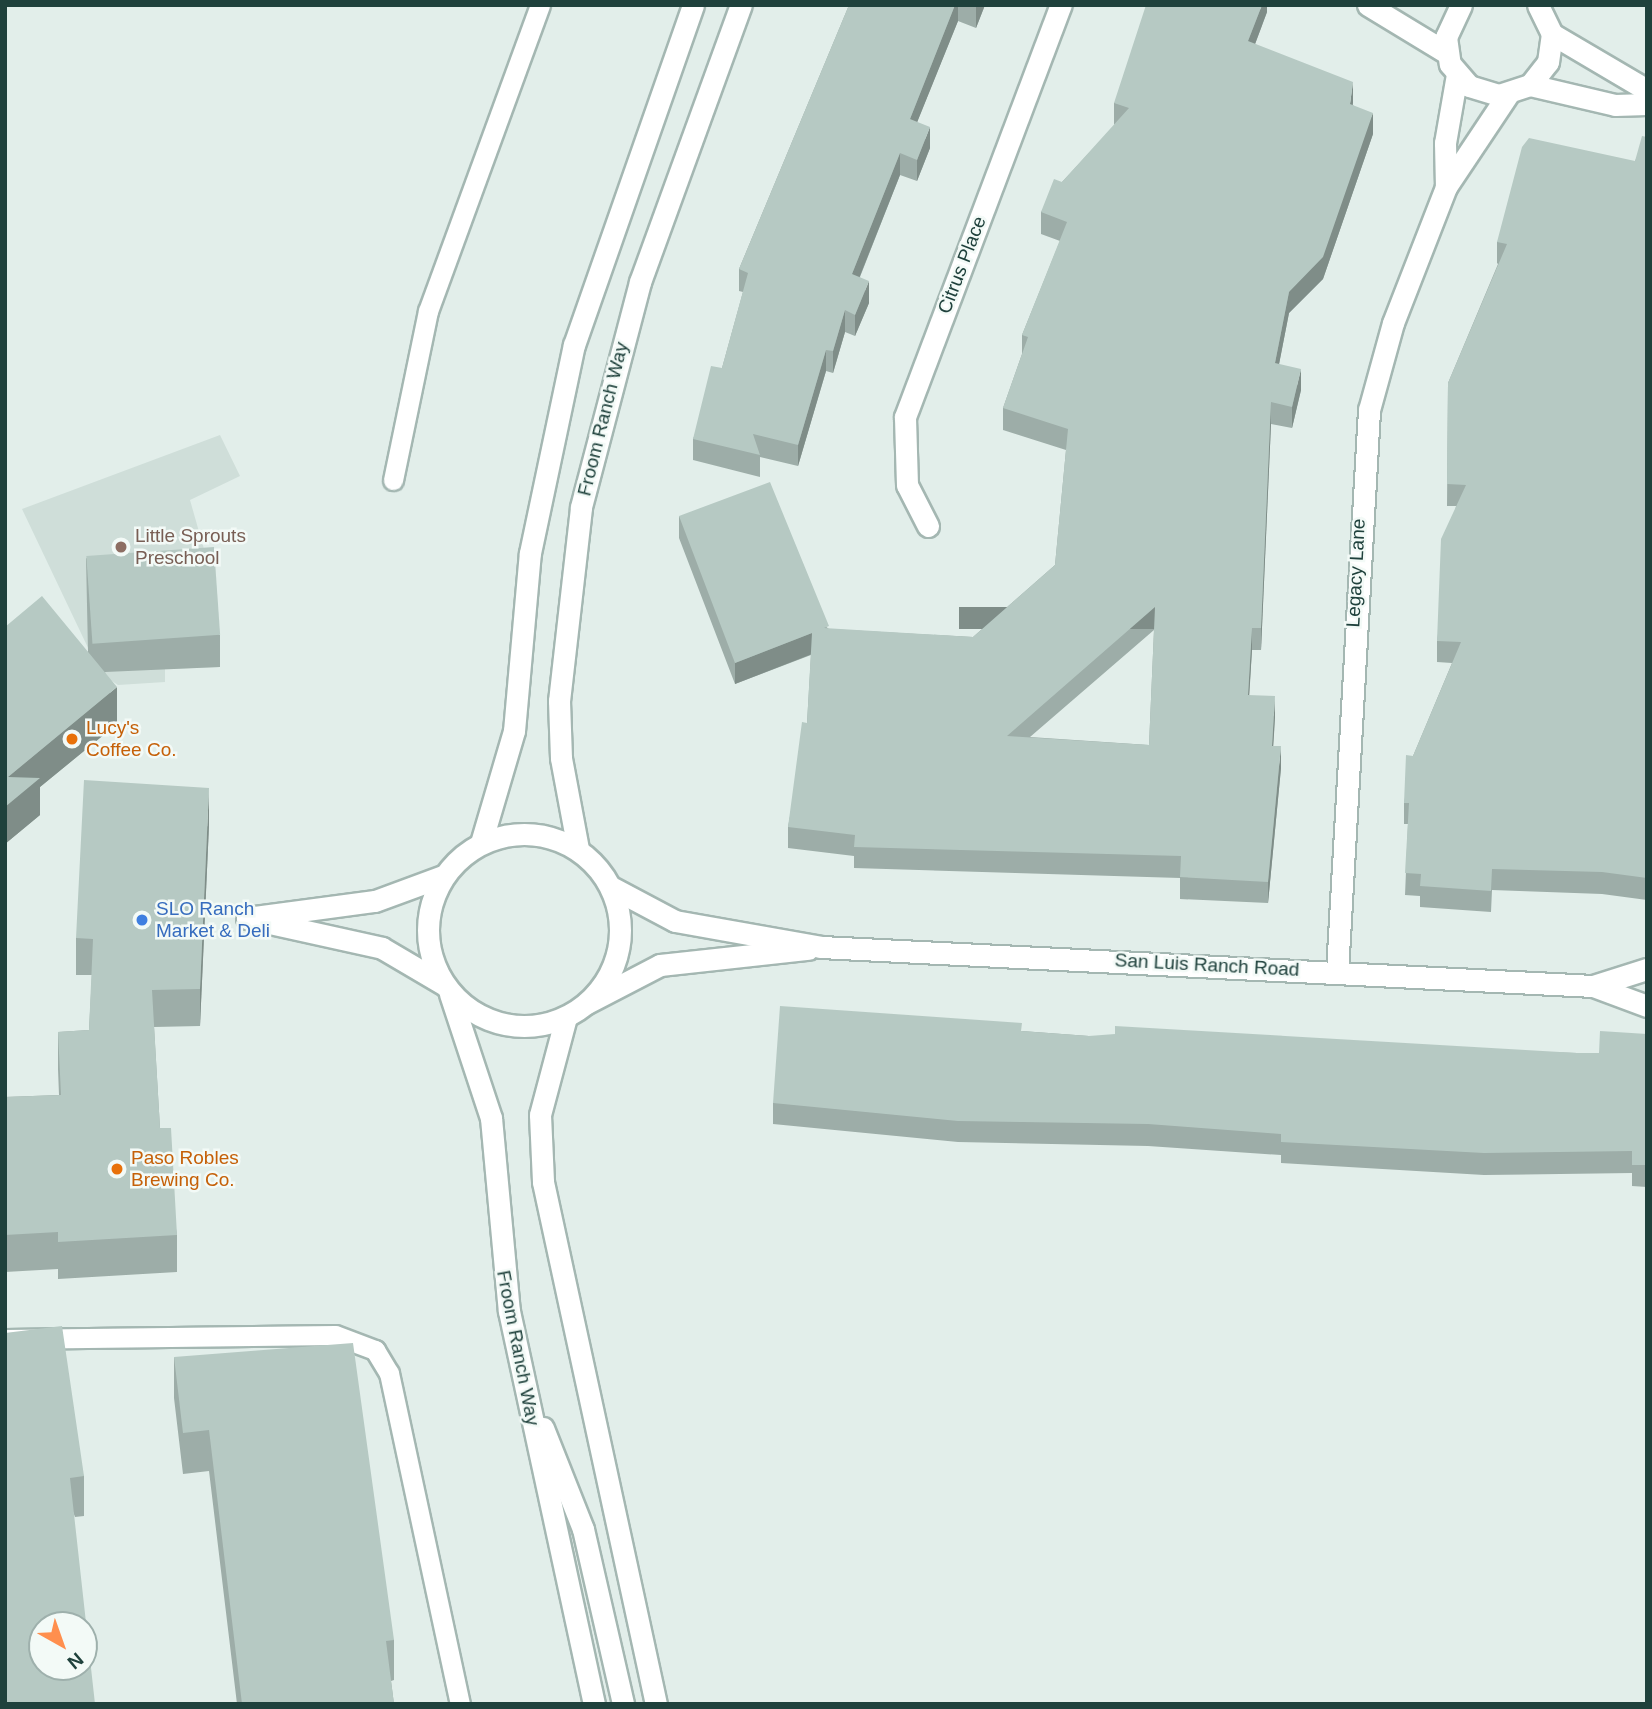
<!DOCTYPE html>
<style>
body{margin:0}
#map{position:relative;width:1652px;height:1709px;overflow:hidden;background:#e2eeea;font-family:Arial,sans-serif}
div>[style]{position:absolute}
.built>*{inset:0;background:#cfded9}
.roads{filter:drop-shadow(2px 0 #a4b7b2) drop-shadow(-2px 0 #a4b7b2) drop-shadow(0 2px #a4b7b2) drop-shadow(0 -2px #a4b7b2)}
.service>*{height:19px;margin:-9.5px;padding:0 9.5px;transform-origin:9.5px;border-radius:9.5px;background:#fff}
.minor>*{height:21px;margin:-10.5px;padding:0 10.5px;transform-origin:10.5px;border-radius:10.5px;background:#fff}
.tertiary>*{height:21px;margin:-10.5px;padding:0 10.5px;transform-origin:10.5px;border-radius:10.5px;background:#fff}
.tertiary>.ring{margin:-10.5px;padding:0;box-sizing:content-box;background:none;border:21px solid #fff;border-radius:50%}
.wall>*{inset:0;background:#9dada8}
.shaded-wall>*{inset:0;background:#7f8d88;transform-origin:0 0}
.building>*{inset:0;background:#b6c9c3;transform-origin:0 0}
.dots>*{width:19px;height:19px;translate:-50% -50%;box-sizing:border-box;border:4px solid #f3faf7;border-radius:50%}
span{translate:-50% -50%;white-space:nowrap;text-align:center;line-height:1.15;-webkit-text-stroke:5px #f3faf7;paint-order:stroke}
.street-label{font-size:19px;color:#1f413c}
.education-label{font-size:19px;color:#785e54}
.left{translate:0 -50%;text-align:left}
.food-label{font-size:19px;color:#c56008}
.shop-label{font-size:19px;color:#366cbe}
.frame{position:absolute;inset:0;border:7px solid #1f413c;pointer-events:none}
.north{position:absolute;left:28px;top:1611px;width:70px;height:70px;box-sizing:border-box;background:#f3faf7;border:2px solid #9eb0ac;border-radius:50%;rotate:140deg;font-size:19px;font-weight:700;line-height:28px;text-align:center;color:#1f413c}
.north::after{content:'';display:block;margin:auto;width:24px;height:32px;background:#ff8f4e;clip-path:polygon(50% 0,100% 100%,50% 72%,0 100%)}
</style>
<div id="map">
<div class="built">
<div style="clip-path:polygon(220px 435px,240px 476px,190px 500px,217px 595px,220px 667px,165px 669px,165px 682px,118px 685px,100px 673px,22px 509px)"></div>
</div>
<div class="roads">
<div class="service">
<div style="left:393px;top:480px;width:173px;rotate:-78.3deg"></div>
<div style="left:428px;top:311px;width:326px;rotate:-69.9deg"></div>
<div style="left:5px;top:1339px;width:330px;rotate:-0.7deg"></div>
<div style="left:335px;top:1335px;width:43px;rotate:20.6deg"></div>
<div style="left:375px;top:1350px;width:27px;rotate:59deg"></div>
<div style="left:389px;top:1373px;width:339px;rotate:77.9deg"></div>
</div>
<div class="minor">
<div style="left:1368px;top:5px;width:92px;rotate:31.3deg"></div>
<div style="left:1461px;top:5px;width:35px;rotate:115deg"></div>
<div style="left:1446px;top:37px;width:27px;rotate:82deg"></div>
<div style="left:1450px;top:64px;width:29px;rotate:49deg"></div>
<div style="left:1469px;top:86px;width:31px;rotate:17deg"></div>
<div style="left:1499px;top:95px;width:33px;rotate:-18deg"></div>
<div style="left:1530px;top:85px;width:29px;rotate:-52deg"></div>
<div style="left:1548px;top:62px;width:28px;rotate:-82deg"></div>
<div style="left:1552px;top:34px;width:32px;rotate:-116deg"></div>
<div style="left:1552px;top:34px;width:110px;rotate:30.5deg"></div>
<div style="left:1530px;top:85px;width:87px;rotate:13.2deg"></div>
<div style="left:1615px;top:105px;width:32px;rotate:-2deg"></div>
<div style="left:1446px;top:187px;width:44px;rotate:-91.3deg"></div>
<div style="left:1445px;top:143px;width:70px;rotate:-80.1deg"></div>
<div style="left:928px;top:526px;width:46px;rotate:-117.1deg"></div>
<div style="left:907px;top:485px;width:68px;rotate:-91.7deg"></div>
<div style="left:905px;top:417px;width:441px;rotate:-69.3deg"></div>
<div style="left:611px;top:887px;width:72px;rotate:28deg"></div>
<div style="left:675px;top:921px;width:148px;rotate:10.1deg"></div>
<div style="left:821px;top:947px;width:773px;rotate:2.89deg"></div>
<div style="left:1593px;top:986px;width:58px;rotate:20.3deg"></div>
<div style="left:247px;top:918px;width:138px;rotate:12.5deg"></div>
<div style="left:382px;top:948px;width:71px;rotate:30.5deg"></div>
<div style="left:247px;top:918px;width:129px;rotate:-7.6deg"></div>
<div style="left:375px;top:901px;width:72px;rotate:-20.2deg"></div>
<div style="left:1337px;top:972px;width:563px;rotate:-86.74deg"></div>
<div style="left:1369px;top:410px;width:90px;rotate:-74.6deg"></div>
<div style="left:1393px;top:323px;width:146px;rotate:-68.7deg"></div>
<div style="left:1446px;top:187px;width:112px;rotate:-56.3deg"></div>
<div style="left:1593px;top:986px;width:57px;rotate:-17.5deg"></div>
<div style="left:587px;top:1003px;width:82px;rotate:-27.5deg"></div>
<div style="left:660px;top:965px;width:149px;rotate:-6.2deg"></div>
</div>
<div class="tertiary">
<div class="ring" style="left:428px;top:834px;width:171px;height:171px"></div>
<div style="left:481px;top:843px;width:117px;rotate:-73.6deg"></div>
<div style="left:514px;top:731px;width:179px;rotate:-84.9deg"></div>
<div style="left:530px;top:553px;width:213px;rotate:-78.1deg"></div>
<div style="left:574px;top:345px;width:360px;rotate:-70.7deg"></div>
<div style="left:578px;top:849px;width:93px;rotate:-100.6deg"></div>
<div style="left:561px;top:758px;width:57px;rotate:-92deg"></div>
<div style="left:559px;top:701px;width:195px;rotate:-83.5deg"></div>
<div style="left:581px;top:507px;width:233px;rotate:-75.3deg"></div>
<div style="left:640px;top:282px;width:295px;rotate:-70deg"></div>
<div style="left:450px;top:994px;width:131px;rotate:71.7deg"></div>
<div style="left:491px;top:1118px;width:194px;rotate:84.7deg"></div>
<div style="left:509px;top:1311px;width:402px;rotate:77.8deg"></div>
<div style="left:566px;top:1017px;width:101px;rotate:104.9deg"></div>
<div style="left:540px;top:1115px;width:67px;rotate:87.4deg"></div>
<div style="left:543px;top:1182px;width:534px;rotate:77.79deg"></div>
<div style="left:543px;top:1428px;width:109px;rotate:68.4deg"></div>
<div style="left:583px;top:1529px;width:180px;rotate:77.1deg"></div>
</div>
</div>
<div class="wall">
<div style="clip-path:polygon(849px 5px,985px 5px,976px 28px,958px 21px,917px 122px,930px 148px,917px 181px,900px 175px,860px 277px,869px 303px,855px 336px,845px 332px,833px 373px,826px 371px,798px 466px,760px 457px,760px 477px,693px 460px,693px 439px,722px 368px,743px 292px,739px 291px,739px 269px)"></div>
<div style="clip-path:polygon(evenodd,1267px 5px,1267px 12px,1255px 44px,1353px 105px,1373px 134px,1323px 279px,1289px 313px,1279px 364px,1301px 390px,1292px 428px,1271px 424px,1261px 650px,1252px 650px,1249px 695px,1275px 717px,1273px 746px,1281px 768px,1268px 903px,1180px 899px,1180px 878px,854px 868px,854px 856px,788px 848px,788px 827px,807px 723px,811px 655px,735px 684px,679px 538px,679px 516px,829px 629px,973px 637px,1055px 565px,1066px 450px,1003px 430px,1003px 408px,1022px 354px,1022px 335px,1060px 241px,1041px 234px,1041px 212px,1062px 182px,1115px 125px,1114px 124px,1114px 103px,1267px 5px,1154px 630px,1149px 745px,1030px 737px,1154px 630px)"></div>
<div style="clip-path:polygon(1647px 137px,1647px 908px,1647px 900px,1602px 894px,1492px 890px,1491px 912px,1420px 907px,1420px 896px,1405px 895px,1408px 824px,1404px 824px,1404px 803px,1413px 756px,1452px 663px,1437px 662px,1437px 641px,1456px 506px,1447px 506px,1448px 383px,1498px 264px,1497px 263px,1497px 242px,1635px 161px)"></div>
<div style="clip-path:polygon(86px 558px,220px 635px,220px 667px,105px 672px,117px 724px,40px 787px,40px 815px,5px 844px,5px 627px,88px 652px)"></div>
<div style="clip-path:polygon(209px 825px,200px 1026px,154px 1027px,160px 1128px,177px 1235px,177px 1272px,58px 1279px,58px 1269px,5px 1272px,5px 1097px,59px 1095px,58px 1069px,58px 1032px,89px 1030px,92px 975px,76px 975px,76px 938px)"></div>
<div style="clip-path:polygon(1022px 1031px,1089px 1036px,1577px 1053px,1599px 1053px,1647px 1034px,1647px 1187px,1632px 1186px,1632px 1173px,1484px 1175px,1281px 1163px,1281px 1155px,1148px 1146px,958px 1142px,773px 1124px,773px 1103px)"></div>
<div style="clip-path:polygon(5px 1333px,84px 1476px,84px 1516px,75px 1517px)"></div>
<div style="clip-path:polygon(174px 1357px,394px 1640px,394px 1680px,391px 1681px,394px 1704px,237px 1704px,209px 1471px,183px 1474px,174px 1398px)"></div>
</div>
<div class="shaded-wall">
<div style="clip-path:polygon(955px 5px,958px 5px,958px 21px,910px 140px,910px 119px)"></div>
<div style="clip-path:polygon(976px 5px,985px 5px,976px 28px)"></div>
<div style="clip-path:polygon(1262px 5px,1267px 5px,1267px 12px,1248px 63px,1248px 41px)"></div>
<div style="clip-path:polygon(1353px 82px,1353px 103px,1350px 126px,1350px 104px)"></div>
<div style="clip-path:polygon(1373px 113px,1373px 134px,1323px 279px,1289px 313px,1275px 385px,1275px 363px,1289px 292px)"></div>
<div style="clip-path:polygon(930px 127px,930px 148px,917px 181px,917px 160px)"></div>
<div style="clip-path:polygon(900px 153px,900px 175px,852px 296px,852px 274px)"></div>
<div style="clip-path:polygon(869px 281px,869px 303px,855px 336px,855px 315px)"></div>
<div style="clip-path:polygon(845px 310px,845px 332px,833px 373px,833px 351px)"></div>
<div style="clip-path:polygon(826px 350px,826px 371px,798px 466px,798px 445px)"></div>
<div style="clip-path:polygon(1301px 369px,1301px 390px,1292px 428px,1292px 407px)"></div>
<div style="clip-path:polygon(1271px 402px,1271px 424px,1261px 650px,1261px 628px)"></div>
<div style="left:1155px;top:607px;width:22px;height:196px;rotate:90deg"></div>
<div style="clip-path:polygon(1252px 628px,1252px 650px,1248px 716px,1248px 695px)"></div>
<div style="clip-path:polygon(812px 633px,812px 654px,735px 684px,735px 663px)"></div>
<div style="clip-path:polygon(117px 687px,117px 724px,40px 787px,40px 815px,5px 844px,5px 807px,8px 777px)"></div>
<div style="clip-path:polygon(1275px 696px,1275px 717px,1272px 767px,1272px 746px)"></div>
<div style="clip-path:polygon(1281px 746px,1281px 768px,1268px 903px,1268px 882px)"></div>
<div style="clip-path:polygon(209px 788px,209px 825px,200px 1026px,200px 989px)"></div>
</div>
<div class="building">
<div style="clip-path:polygon(849px 5px,955px 5px,910px 119px,930px 127px,917px 160px,900px 153px,852px 274px,869px 281px,855px 315px,845px 310px,833px 351px,826px 350px,798px 445px,753px 434px,760px 455px,693px 439px,711px 366px,722px 368px,748px 273px,739px 269px)"></div>
<div style="clip-path:polygon(evenodd,1146px 5px,1262px 5px,1248px 41px,1353px 82px,1350px 104px,1373px 113px,1323px 257px,1289px 292px,1275px 363px,1301px 369px,1292px 407px,1271px 402px,1261px 628px,1252px 628px,1248px 695px,1275px 696px,1272px 746px,1281px 746px,1268px 882px,1180px 877px,1181px 856px,854px 847px,855px 835px,788px 827px,802px 722px,807px 723px,812px 633px,735px 663px,679px 516px,770px 482px,829px 626px,824px 628px,973px 637px,1055px 565px,1068px 429px,1003px 408px,1028px 337px,1022px 335px,1067px 222px,1041px 212px,1054px 179px,1062px 182px,1129px 108px,1114px 103px,1146px 5px,1155px 607px,1149px 745px,1007px 736px,1155px 607px)"></div>
<div style="clip-path:polygon(1642px 136px,1647px 137px,1647px 878px,1602px 872px,1492px 869px,1491px 891px,1420px 886px,1421px 874px,1405px 873px,1409px 803px,1404px 803px,1406px 755px,1413px 756px,1461px 642px,1437px 641px,1441px 539px,1466px 485px,1447px 484px,1448px 383px,1507px 244px,1497px 242px,1522px 147px,1529px 138px,1635px 161px)"></div>
<div style="left:214px;top:547px;width:88px;height:128px;rotate:86deg"></div>
<div style="clip-path:polygon(42px 596px,117px 687px,8px 777px,40px 778px,5px 807px,5px 627px)"></div>
<div style="clip-path:polygon(84px 780px,209px 788px,200px 989px,152px 990px,160px 1128px,171px 1128px,177px 1235px,58px 1242px,58px 1232px,5px 1235px,5px 1097px,61px 1095px,58px 1032px,89px 1030px,93px 939px,76px 938px)"></div>
<div style="clip-path:polygon(780px 1006px,1022px 1023px,1021px 1031px,1089px 1036px,1115px 1034px,1115px 1026px,1577px 1053px,1599px 1053px,1600px 1031px,1647px 1034px,1647px 1165px,1632px 1165px,1632px 1151px,1484px 1153px,1281px 1142px,1281px 1134px,1148px 1124px,958px 1121px,773px 1103px)"></div>
<div style="clip-path:polygon(evenodd,62px 1326px,84px 1476px,70px 1478px,95px 1704px,5px 1704px,5px 1333px,62px 1326px,42px 1625px,84px 1625px,84px 1667px,42px 1667px,42px 1625px)"></div>
<div style="clip-path:polygon(353px 1343px,394px 1640px,386px 1641px,394px 1704px,242px 1704px,209px 1430px,183px 1433px,174px 1357px)"></div>
</div>
<div class="dots">
<div style="left:121px;top:547px;background:#8d6e63"></div>
<div style="left:72px;top:739px;background:#e8710a"></div>
<div style="left:142px;top:920px;background:#3f7fe0"></div>
<div style="left:117px;top:1169px;background:#e8710a"></div>
</div>
<div class="street-label">
<span style="left:962px;top:265px;rotate:-69deg">Citrus Place</span>
<span style="left:603px;top:419px;rotate:-76deg">Froom Ranch Way</span>
<span style="left:1356px;top:573px;rotate:-87deg">Legacy Lane</span>
<span style="left:1207px;top:965px;rotate:3deg">San Luis Ranch Road</span>
<span style="left:518px;top:1348px;rotate:79deg">Froom Ranch Way</span>
</div>
<div class="education-label">
<span class="left" style="left:135px;top:547px">Little Sprouts<br>Preschool</span>
</div>
<div class="food-label">
<span class="left" style="left:86px;top:739px">Lucy's<br>Coffee Co.</span>
<span class="left" style="left:131px;top:1169px">Paso Robles<br>Brewing Co.</span>
</div>
<div class="shop-label">
<span class="left" style="left:156px;top:920px">SLO Ranch<br>Market &amp; Deli</span>
</div>
<div class="frame"></div>
<div class="north">N</div>
</div>
